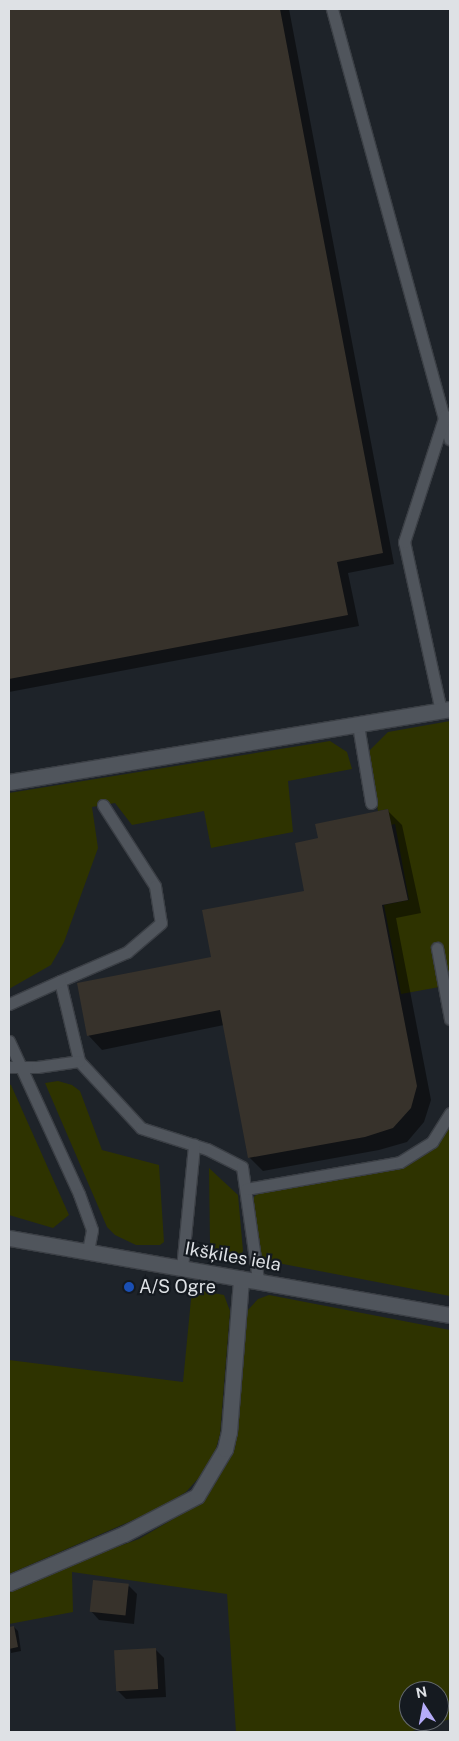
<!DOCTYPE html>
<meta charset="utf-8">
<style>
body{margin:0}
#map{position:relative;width:459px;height:1741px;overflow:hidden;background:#1e2329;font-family:"Public Sans",sans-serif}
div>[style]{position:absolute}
.green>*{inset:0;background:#2e3300}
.shadow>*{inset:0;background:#0007}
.building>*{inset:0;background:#37322b;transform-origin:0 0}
.roads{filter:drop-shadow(1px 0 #3b3f45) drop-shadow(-1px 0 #3b3f45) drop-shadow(0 1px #3b3f45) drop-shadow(0 -1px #3b3f45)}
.service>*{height:11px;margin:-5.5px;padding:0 5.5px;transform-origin:5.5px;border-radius:5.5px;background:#50555c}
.minor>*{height:15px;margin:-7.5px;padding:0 7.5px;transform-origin:7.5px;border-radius:7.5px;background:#50555c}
.tertiary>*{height:15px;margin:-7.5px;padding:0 7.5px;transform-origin:7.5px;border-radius:7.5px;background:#50555c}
.dots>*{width:14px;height:14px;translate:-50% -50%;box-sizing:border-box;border:2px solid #151a20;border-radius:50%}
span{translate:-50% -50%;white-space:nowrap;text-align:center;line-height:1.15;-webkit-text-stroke:4.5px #151a20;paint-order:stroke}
.street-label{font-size:18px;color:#dee1e5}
.poi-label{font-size:18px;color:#dee1e5}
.left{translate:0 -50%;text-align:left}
.frame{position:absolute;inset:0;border:10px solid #dee1e5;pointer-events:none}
.north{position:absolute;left:399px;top:1681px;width:50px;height:50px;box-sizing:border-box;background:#151a20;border:1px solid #656a6f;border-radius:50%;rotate:349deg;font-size:14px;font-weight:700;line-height:20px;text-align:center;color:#dee1e5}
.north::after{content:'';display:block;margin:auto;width:18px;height:22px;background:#b5acf8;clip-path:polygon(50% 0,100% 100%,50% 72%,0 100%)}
</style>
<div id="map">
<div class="green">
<div style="clip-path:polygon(450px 721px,450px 1016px,445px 986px,401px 994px,384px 905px,409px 900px,395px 824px,391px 825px,388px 809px,378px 811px,368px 752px,388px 732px)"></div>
<div style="clip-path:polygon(330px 741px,347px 752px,352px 769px,288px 781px,293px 832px,211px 848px,204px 811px,132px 825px,115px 803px,92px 807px,98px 848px,64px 942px,51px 965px,9px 989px,9px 793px)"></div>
<div style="clip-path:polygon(58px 1081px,72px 1085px,80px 1091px,102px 1150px,159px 1165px,164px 1242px,160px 1245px,136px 1245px,115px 1235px,107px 1227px,45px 1083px)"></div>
<div style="clip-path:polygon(9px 1085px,11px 1085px,69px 1215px,53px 1228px,9px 1215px)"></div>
<div style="clip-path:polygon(450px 1118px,450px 1296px,262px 1260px,256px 1252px,251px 1200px,261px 1190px,403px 1163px)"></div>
<div style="clip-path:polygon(209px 1168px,238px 1195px,243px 1251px,239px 1259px,231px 1261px,217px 1254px,210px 1243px)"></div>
<div style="clip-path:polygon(192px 1289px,224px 1295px,230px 1311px,220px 1434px,212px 1463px,186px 1492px,154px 1511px,9px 1574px,9px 1360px,183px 1382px)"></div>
<div style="clip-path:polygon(evenodd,269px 1295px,450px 1330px,450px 1719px,409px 1732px,236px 1732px,227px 1594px,72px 1572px,73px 1612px,9px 1624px,9px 1592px,70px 1564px,139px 1539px,204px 1501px,235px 1448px,247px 1311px,258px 1299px,269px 1295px,409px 1691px,439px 1691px,439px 1721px,409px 1721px,409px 1691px)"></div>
</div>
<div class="shadow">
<div style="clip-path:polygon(9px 9px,289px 9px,394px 564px,348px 573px,359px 626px,9px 692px)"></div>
<div style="clip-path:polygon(388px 811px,402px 825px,421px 913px,396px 918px,431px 1100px,424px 1122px,407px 1142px,379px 1150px,263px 1171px,249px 1157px,224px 1025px,102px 1050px,89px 1036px,78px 984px,212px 958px,306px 892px,319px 839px)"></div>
<div style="clip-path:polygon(129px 1586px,137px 1594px,134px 1624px,99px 1620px,91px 1611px)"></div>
<div style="clip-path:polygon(14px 1627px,18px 1631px,21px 1651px,11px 1653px,9px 1628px)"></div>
<div style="clip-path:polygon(156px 1650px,164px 1658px,166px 1697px,126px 1699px,117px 1690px)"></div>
</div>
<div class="building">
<div style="clip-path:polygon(9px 9px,280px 9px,383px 553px,337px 562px,348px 615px,9px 679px)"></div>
<div style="clip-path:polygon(388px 809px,408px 900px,382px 905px,417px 1086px,411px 1108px,393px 1128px,365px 1137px,248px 1158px,220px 1010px,87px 1036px,77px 983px,211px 957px,202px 910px,304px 891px,295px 843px,318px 838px,315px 824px)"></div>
<div style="left:93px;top:1580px;width:36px;height:32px;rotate:6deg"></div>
<div style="clip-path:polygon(14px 1626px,18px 1647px,9px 1649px,9px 1627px)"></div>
<div style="left:156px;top:1648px;width:41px;height:42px;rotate:87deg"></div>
</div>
<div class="roads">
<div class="service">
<div style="left:332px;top:9px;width:446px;rotate:74.7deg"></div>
<div style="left:441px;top:711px;width:173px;rotate:-102.3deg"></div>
<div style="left:404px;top:542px;width:133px;rotate:-72.1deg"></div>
<div style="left:358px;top:725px;width:79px;rotate:80.5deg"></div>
<div style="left:103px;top:805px;width:96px;rotate:57.3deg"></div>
<div style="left:155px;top:886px;width:37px;rotate:81deg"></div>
<div style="left:161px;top:923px;width:45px;rotate:139.5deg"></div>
<div style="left:127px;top:952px;width:73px;rotate:156.6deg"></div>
<div style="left:60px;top:981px;width:82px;rotate:76.6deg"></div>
<div style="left:79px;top:1061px;width:91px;rotate:47.2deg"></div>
<div style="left:141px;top:1128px;width:69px;rotate:17.7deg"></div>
<div style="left:207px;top:1149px;width:39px;rotate:27deg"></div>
<div style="left:242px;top:1167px;width:114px;rotate:81.9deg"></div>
<div style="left:437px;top:948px;width:72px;rotate:79.6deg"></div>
<div style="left:9px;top:1004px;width:56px;rotate:-24.3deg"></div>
<div style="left:9px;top:1041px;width:168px;rotate:65.4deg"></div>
<div style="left:79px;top:1194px;width:38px;rotate:70deg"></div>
<div style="left:92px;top:1230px;width:21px;rotate:101deg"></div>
<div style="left:9px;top:1067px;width:28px"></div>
<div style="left:37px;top:1067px;width:42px;rotate:-8.1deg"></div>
<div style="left:246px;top:1189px;width:156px;rotate:-9.9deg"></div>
<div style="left:400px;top:1162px;width:38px;rotate:-32deg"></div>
<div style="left:432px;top:1142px;width:34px;rotate:-58deg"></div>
<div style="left:182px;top:1268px;width:124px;rotate:-84.4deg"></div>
</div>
<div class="minor">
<div style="left:9px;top:782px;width:447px;rotate:-9.4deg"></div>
<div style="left:9px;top:1583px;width:125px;rotate:-23.1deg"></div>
<div style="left:124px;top:1534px;width:82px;rotate:-27.5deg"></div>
<div style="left:197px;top:1496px;width:55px;rotate:-59.2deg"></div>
<div style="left:225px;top:1449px;width:17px;rotate:-77deg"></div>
<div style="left:229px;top:1432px;width:154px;rotate:-85.5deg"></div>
</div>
<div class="tertiary">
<div style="left:9px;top:1238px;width:448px;rotate:9.9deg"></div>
</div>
</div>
<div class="dots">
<div style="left:129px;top:1287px;background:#1a4fb4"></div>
</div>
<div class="street-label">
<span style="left:233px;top:1257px;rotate:10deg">Ikšķiles iela</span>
</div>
<div class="poi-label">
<span class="left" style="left:139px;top:1287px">A/S Ogre</span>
</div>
<div class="frame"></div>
<div class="north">N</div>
</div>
